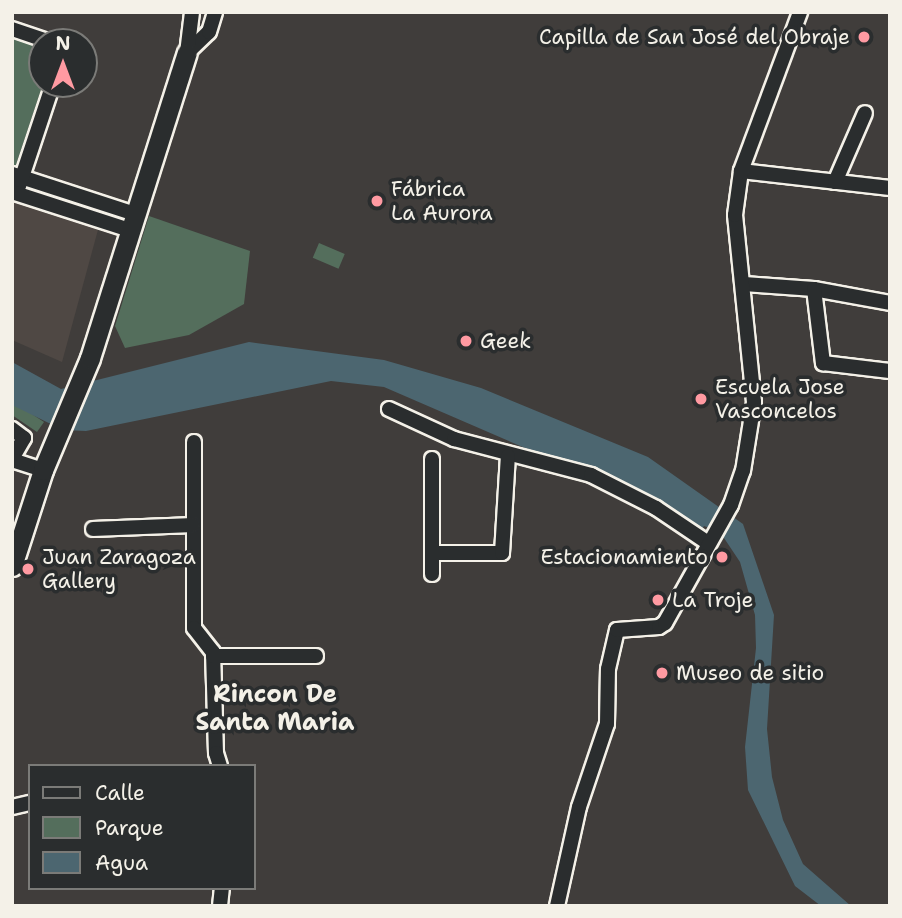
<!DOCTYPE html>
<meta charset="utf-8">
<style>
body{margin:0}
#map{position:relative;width:902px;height:918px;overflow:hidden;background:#403d3b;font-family:"Shantell Sans",sans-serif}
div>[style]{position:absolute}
.built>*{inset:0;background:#4f4844}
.green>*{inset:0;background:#546e5c;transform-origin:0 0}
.water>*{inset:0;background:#4c6670}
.roads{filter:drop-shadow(2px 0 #f4f1e8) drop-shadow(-2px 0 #f4f1e8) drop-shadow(0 2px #f4f1e8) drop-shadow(0 -2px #f4f1e8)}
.street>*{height:14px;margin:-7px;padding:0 7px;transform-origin:7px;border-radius:7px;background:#2a2d2e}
.secondary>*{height:19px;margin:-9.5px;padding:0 9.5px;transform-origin:9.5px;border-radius:9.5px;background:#2a2d2e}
.dots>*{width:19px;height:19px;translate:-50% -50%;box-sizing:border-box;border:4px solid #2a2d2e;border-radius:50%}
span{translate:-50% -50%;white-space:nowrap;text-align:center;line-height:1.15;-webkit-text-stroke:7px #2a2d2e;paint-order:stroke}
.poi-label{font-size:21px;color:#f4f1e8}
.right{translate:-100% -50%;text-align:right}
.left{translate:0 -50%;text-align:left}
.quarter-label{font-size:24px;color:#f4f1e8;font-weight:700}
.frame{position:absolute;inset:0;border:14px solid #f4f1e8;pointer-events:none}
.legend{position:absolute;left:28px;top:764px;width:228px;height:126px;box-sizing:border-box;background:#2a2d2e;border:2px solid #7b7b78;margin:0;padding:9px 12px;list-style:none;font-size:21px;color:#f4f1e8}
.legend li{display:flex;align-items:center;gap:14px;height:35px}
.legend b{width:35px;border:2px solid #7b7b78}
.north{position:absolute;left:28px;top:28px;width:70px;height:70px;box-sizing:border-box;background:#2a2d2e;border:2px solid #7b7b78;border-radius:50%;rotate:0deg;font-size:19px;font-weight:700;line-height:28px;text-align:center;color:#f4f1e8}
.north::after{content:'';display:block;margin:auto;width:24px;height:32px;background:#ff9aa2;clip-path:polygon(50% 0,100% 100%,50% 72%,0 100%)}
</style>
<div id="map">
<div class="built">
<div style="clip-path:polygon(12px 198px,99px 226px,62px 362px,12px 340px)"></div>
</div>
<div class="green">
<div style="clip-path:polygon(12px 38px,42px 49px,43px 84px,14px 171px)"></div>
<div style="clip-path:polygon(149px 216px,250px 251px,244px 304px,189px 335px,125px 348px,115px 326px)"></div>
<div style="left:319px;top:243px;width:28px;height:16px;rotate:23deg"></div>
<div style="clip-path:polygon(12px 401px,44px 422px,37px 432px,12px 415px)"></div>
</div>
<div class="water">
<div style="clip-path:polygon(249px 342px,384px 360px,481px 388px,648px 457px,743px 524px,774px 615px,767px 729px,772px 777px,783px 820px,803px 864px,851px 906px,821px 906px,795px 886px,748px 790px,745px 747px,756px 648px,755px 615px,740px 562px,720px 532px,704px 526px,700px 533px,577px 464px,525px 448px,384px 387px,331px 381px,86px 431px,63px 430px,12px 405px,12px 362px,61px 389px)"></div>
</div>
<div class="roads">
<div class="street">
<div style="left:12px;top:29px;width:40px;rotate:18.9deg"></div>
<div style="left:187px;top:53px;width:30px;rotate:-44deg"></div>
<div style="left:209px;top:32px;width:21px;rotate:-73deg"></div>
<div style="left:187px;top:53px;width:41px;rotate:-83deg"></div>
<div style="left:741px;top:171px;width:150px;rotate:6.5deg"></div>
<div style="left:12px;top:174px;width:129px;rotate:18deg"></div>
<div style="left:835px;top:182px;width:75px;rotate:-66.5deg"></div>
<div style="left:19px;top:186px;width:108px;rotate:-71.6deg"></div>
<div style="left:12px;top:192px;width:124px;rotate:17.9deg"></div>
<div style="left:744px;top:284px;width:70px;rotate:4.1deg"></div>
<div style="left:814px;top:289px;width:77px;rotate:10.4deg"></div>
<div style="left:814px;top:289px;width:75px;rotate:83.1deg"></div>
<div style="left:823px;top:363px;width:67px;rotate:6.8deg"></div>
<div style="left:389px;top:409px;width:72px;rotate:24.8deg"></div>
<div style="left:454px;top:439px;width:142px;rotate:14.7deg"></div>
<div style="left:591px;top:475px;width:73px;rotate:26.9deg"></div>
<div style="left:656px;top:508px;width:63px;rotate:33.9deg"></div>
<div style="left:12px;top:429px;width:15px;rotate:37deg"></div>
<div style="left:24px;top:438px;width:24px;rotate:120deg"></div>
<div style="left:194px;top:442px;width:186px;rotate:90deg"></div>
<div style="left:194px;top:628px;width:31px;rotate:52deg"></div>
<div style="left:213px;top:652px;width:101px;rotate:88.3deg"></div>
<div style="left:216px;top:753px;width:14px;rotate:73deg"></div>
<div style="left:12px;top:460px;width:33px;rotate:18deg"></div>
<div style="left:93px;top:529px;width:100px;rotate:-2.3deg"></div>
<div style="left:432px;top:553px;width:70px"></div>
<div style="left:502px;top:553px;width:97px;rotate:-86.5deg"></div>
<div style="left:432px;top:574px;width:115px;rotate:-90deg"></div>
<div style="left:213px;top:656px;width:103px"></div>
<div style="left:12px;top:807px;width:18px;rotate:-13deg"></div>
<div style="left:220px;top:906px;width:18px;rotate:-84deg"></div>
<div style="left:557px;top:906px;width:101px;rotate:-77.5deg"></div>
<div style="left:579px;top:807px;width:88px;rotate:-71.4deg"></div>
<div style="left:607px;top:724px;width:55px;rotate:-89deg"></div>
<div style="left:608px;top:669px;width:40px;rotate:-77deg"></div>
<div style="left:617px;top:630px;width:42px;rotate:-4.1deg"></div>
<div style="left:659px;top:627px;width:7px;rotate:-34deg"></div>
<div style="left:665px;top:623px;width:135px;rotate:-60.8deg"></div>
<div style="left:731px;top:505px;width:36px;rotate:-71deg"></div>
<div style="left:743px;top:471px;width:70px;rotate:-80.9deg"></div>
<div style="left:754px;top:402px;width:188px;rotate:-95.8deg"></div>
<div style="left:735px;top:215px;width:44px;rotate:-82.2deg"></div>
<div style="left:741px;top:171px;width:170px;rotate:-69.6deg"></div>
</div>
<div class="secondary">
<div style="left:12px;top:566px;width:101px;rotate:-72.1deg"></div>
<div style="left:43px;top:470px;width:121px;rotate:-67.2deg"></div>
<div style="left:90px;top:358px;width:320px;rotate:-72.4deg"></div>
</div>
</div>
<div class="dots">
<div style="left:864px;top:37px;background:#ff9aa2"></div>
<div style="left:377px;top:201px;background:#ff9aa2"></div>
<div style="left:466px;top:341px;background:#ff9aa2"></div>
<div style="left:701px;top:399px;background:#ff9aa2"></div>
<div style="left:722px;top:557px;background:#ff9aa2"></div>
<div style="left:28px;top:569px;background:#ff9aa2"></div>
<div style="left:658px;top:600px;background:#ff9aa2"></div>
<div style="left:662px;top:673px;background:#ff9aa2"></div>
</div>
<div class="poi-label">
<span class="right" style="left:850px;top:37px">Capilla de San José del Obraje</span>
<span class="left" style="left:391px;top:201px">Fábrica<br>La Aurora</span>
<span class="left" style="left:480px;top:341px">Geek</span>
<span class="left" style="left:715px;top:399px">Escuela Jose<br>Vasconcelos</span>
<span class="left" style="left:42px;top:569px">Juan Zaragoza<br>Gallery</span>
<span class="right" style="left:708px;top:557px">Estacionamiento</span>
<span class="left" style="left:672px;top:600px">La Troje</span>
<span class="left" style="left:676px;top:673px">Museo de sitio</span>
</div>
<div class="quarter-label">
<span style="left:275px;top:709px">Rincon De<br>Santa Maria</span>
</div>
<div class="frame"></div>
<ul class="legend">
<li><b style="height:9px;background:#2a2d2e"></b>Calle</li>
<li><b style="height:19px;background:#546e5c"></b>Parque</li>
<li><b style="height:19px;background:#4c6670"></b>Agua</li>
</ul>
<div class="north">N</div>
</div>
